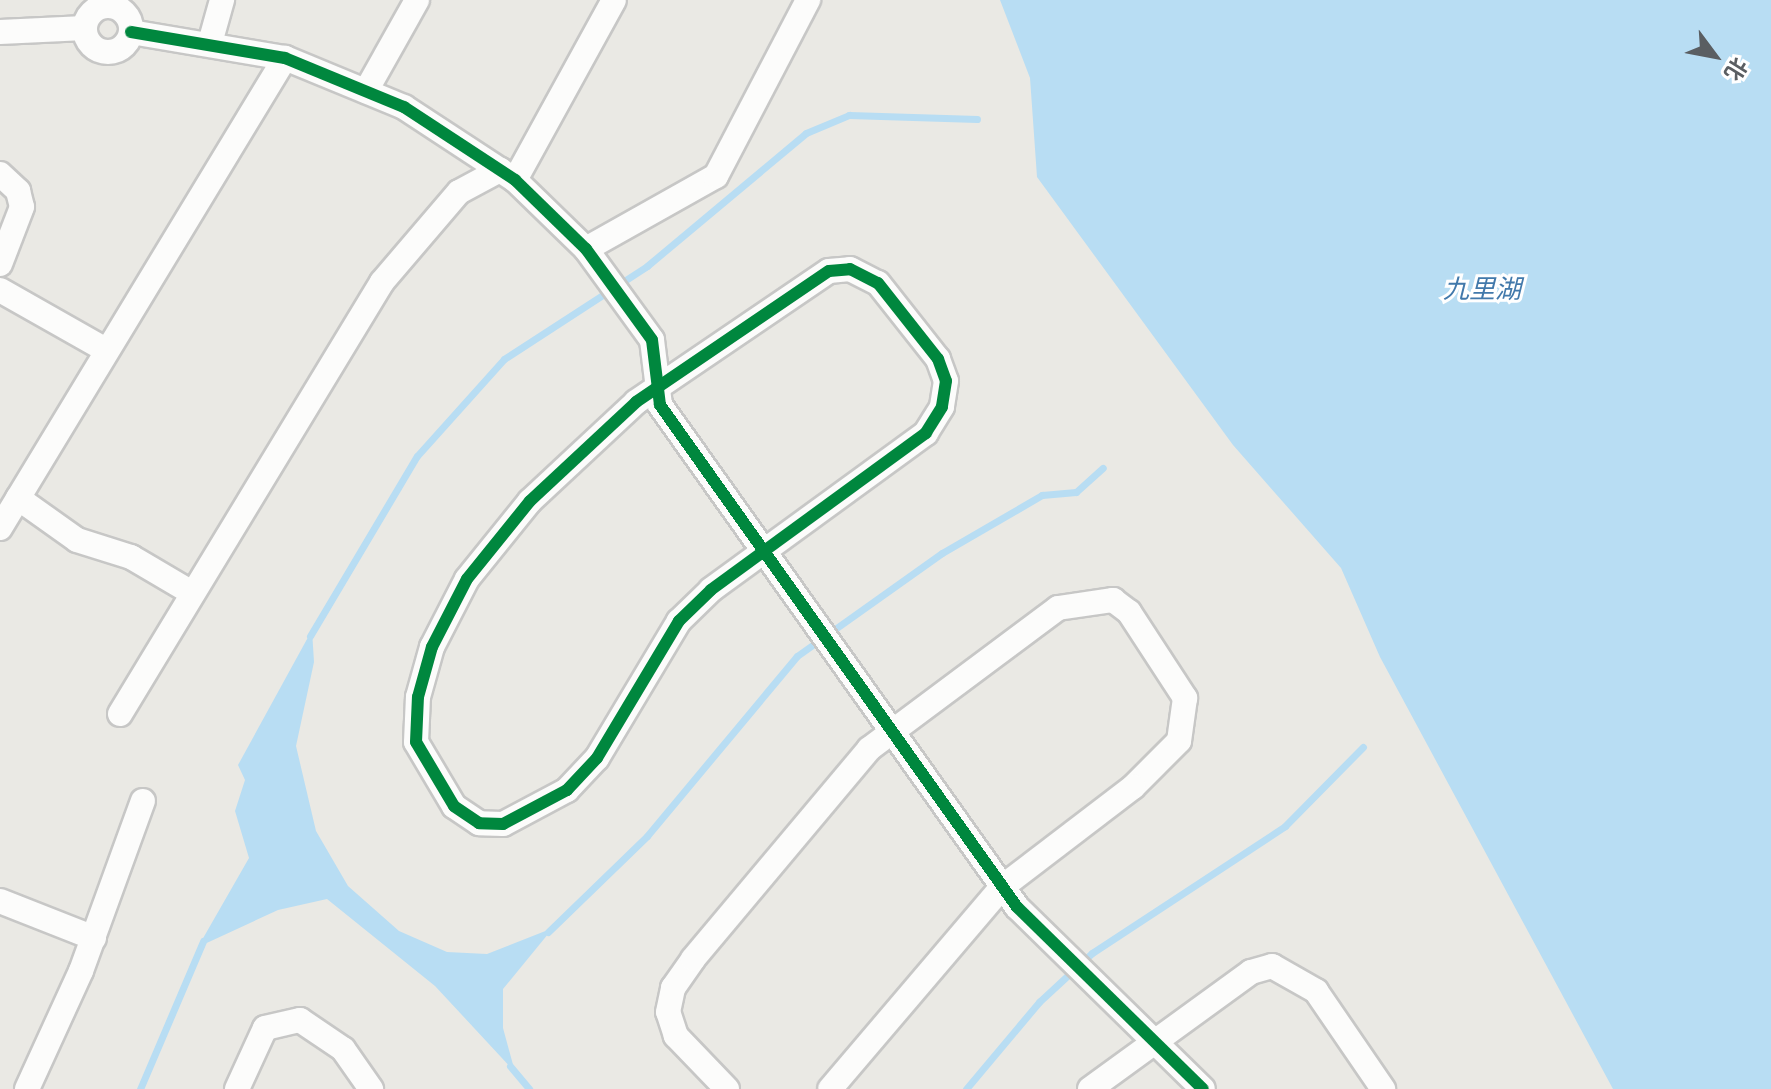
<!DOCTYPE html>
<meta charset="utf-8">
<style>
body{margin:0}
#map{position:relative;width:1771px;height:1089px;overflow:hidden;background:#eae9e4;font-family:"Work Sans","Noto Sans SC",sans-serif}
div>[style]{position:absolute}
.water>*{inset:0;background:#b8ddf3}
.stream>*{height:7px;margin:-3.5px;padding:0 3.5px;transform-origin:3.5px;border-radius:3.5px;background:#b8ddf3}
.roads{filter:drop-shadow(2px 0 #c7c7c6) drop-shadow(-2px 0 #c7c7c6) drop-shadow(0 2px #c7c7c6) drop-shadow(0 -2px #c7c7c6)}
.minor>*{height:24px;margin:-12px;padding:0 12px;transform-origin:12px;border-radius:12px;background:#fcfcfb}
.minor>.ring{margin:-12px;padding:0;box-sizing:content-box;background:none;border:24px solid #fcfcfb;border-radius:50%}
.cycleway>*{height:12px;margin:-6px;padding:0 6px;transform-origin:6px;border-radius:6px;background:#00873e}
span{translate:-50% -50%;white-space:nowrap;text-align:center;line-height:1.15;-webkit-text-stroke:6px #fff;paint-order:stroke}
.water-label{font-size:26px;color:#4279ab;font-style:italic}
.north{position:absolute;left:1675px;top:16px;width:80px;height:80px;-webkit-text-stroke:6px #fff;paint-order:stroke;rotate:122deg;font-size:22px;font-weight:700;line-height:32px;text-align:center;color:#5a5e62}
.north::after{content:'';display:block;margin:auto;width:28px;height:36px;background:#5a5e62;clip-path:polygon(50% 0,100% 100%,50% 72%,0 100%)}
</style>
<div id="map">
<div class="water">
<div style="clip-path:polygon(1000px 0,1771px 0,1771px 1089px,1613px 1089px,1380px 657px,1341px 568px,1233px 445px,1037px 177px,1030px 78px)"></div>
<div style="clip-path:polygon(312px 630px,314px 662px,296px 746px,316px 831px,348px 886px,399px 931px,447px 952px,487px 954px,553px 928px,503px 989px,503px 1028px,515px 1072px,435px 986px,327px 899px,278px 910px,198px 947px,249px 858px,235px 811px,245px 780px,238px 765px)"></div>
</div>
<div class="stream">
<div style="left:310px;top:636px;width:209px;rotate:-59.3deg"></div>
<div style="left:417px;top:456px;width:130px;rotate:-48.1deg"></div>
<div style="left:504px;top:359px;width:171px;rotate:-33deg"></div>
<div style="left:647px;top:266px;width:207px;rotate:-39.9deg"></div>
<div style="left:806px;top:133px;width:47px;rotate:-22.7deg"></div>
<div style="left:849px;top:115px;width:128px;rotate:1.8deg"></div>
<div style="left:548px;top:932px;width:138px;rotate:-44.1deg"></div>
<div style="left:647px;top:836px;width:234px;rotate:-50.2deg"></div>
<div style="left:797px;top:656px;width:178px;rotate:-35.4deg"></div>
<div style="left:942px;top:553px;width:116px;rotate:-30.1deg"></div>
<div style="left:1042px;top:495px;width:34px;rotate:-5deg"></div>
<div style="left:1076px;top:492px;width:36px;rotate:-42deg"></div>
<div style="left:510px;top:1066px;width:30px;rotate:50deg"></div>
<div style="left:140px;top:1089px;width:161px;rotate:-66.9deg"></div>
<div style="left:966px;top:1089px;width:114px;rotate:-50deg"></div>
<div style="left:1039px;top:1002px;width:72px;rotate:-42.8deg"></div>
<div style="left:1092px;top:953px;width:231px;rotate:-33.3deg"></div>
<div style="left:1285px;top:826px;width:111px;rotate:-45.4deg"></div>
</div>
<div class="roads">
<div class="minor">
<div class="ring" style="left:85px;top:6px;width:22px;height:22px"></div>
<div style="left:0;top:32px;width:85px;rotate:-2.7deg"></div>
<div style="left:131px;top:32px;width:156px;rotate:9.6deg"></div>
<div style="left:285px;top:58px;width:129px;rotate:22.4deg"></div>
<div style="left:404px;top:107px;width:133px;rotate:33.3deg"></div>
<div style="left:515px;top:180px;width:99px;rotate:44.2deg"></div>
<div style="left:586px;top:249px;width:112px;rotate:54deg"></div>
<div style="left:652px;top:340px;width:65px;rotate:83deg"></div>
<div style="left:660px;top:405px;width:616px;rotate:54.58deg"></div>
<div style="left:1017px;top:907px;width:260px;rotate:44.4deg"></div>
<div style="left:210px;top:43px;width:45px;rotate:-74.4deg"></div>
<div style="left:366px;top:91px;width:104px;rotate:-60.7deg"></div>
<div style="left:0;top:174px;width:25px;rotate:43deg"></div>
<div style="left:18px;top:191px;width:16px;rotate:76deg"></div>
<div style="left:22px;top:207px;width:61px;rotate:111.1deg"></div>
<div style="left:515px;top:180px;width:205px;rotate:-61.2deg"></div>
<div style="left:586px;top:249px;width:149px;rotate:-29.3deg"></div>
<div style="left:716px;top:176px;width:199px;rotate:-62.4deg"></div>
<div style="left:850px;top:269px;width:31px;rotate:27deg"></div>
<div style="left:878px;top:283px;width:97px;rotate:51.7deg"></div>
<div style="left:938px;top:359px;width:23px;rotate:70deg"></div>
<div style="left:946px;top:381px;width:26px;rotate:99deg"></div>
<div style="left:942px;top:407px;width:31px;rotate:122deg"></div>
<div style="left:926px;top:433px;width:266px;rotate:143.9deg"></div>
<div style="left:711px;top:590px;width:45px;rotate:135.9deg"></div>
<div style="left:679px;top:621px;width:160px;rotate:120.9deg"></div>
<div style="left:597px;top:758px;width:44px;rotate:133.2deg"></div>
<div style="left:567px;top:790px;width:72px;rotate:152deg"></div>
<div style="left:503px;top:824px;width:24px;rotate:-178deg"></div>
<div style="left:479px;top:823px;width:30px;rotate:-146deg"></div>
<div style="left:454px;top:806px;width:74px;rotate:-120.7deg"></div>
<div style="left:416px;top:742px;width:45px;rotate:-87.5deg"></div>
<div style="left:418px;top:697px;width:52px;rotate:-74.4deg"></div>
<div style="left:432px;top:647px;width:76px;rotate:-62.8deg"></div>
<div style="left:467px;top:579px;width:100px;rotate:-51.1deg"></div>
<div style="left:530px;top:501px;width:145px;rotate:-43deg"></div>
<div style="left:636px;top:402px;width:233px;rotate:-34.2deg"></div>
<div style="left:829px;top:271px;width:21px;rotate:-5deg"></div>
<div style="left:0;top:290px;width:122px;rotate:29.5deg"></div>
<div style="left:18px;top:498px;width:72px;rotate:35.4deg"></div>
<div style="left:77px;top:540px;width:57px;rotate:17.5deg"></div>
<div style="left:131px;top:557px;width:71px;rotate:30.5deg"></div>
<div style="left:0;top:528px;width:550px;rotate:-58.77deg"></div>
<div style="left:120px;top:714px;width:505px;rotate:-58.76deg"></div>
<div style="left:382px;top:282px;width:118px;rotate:-49.5deg"></div>
<div style="left:459px;top:192px;width:47px;rotate:-28.2deg"></div>
<div style="left:0;top:901px;width:101px;rotate:21.5deg"></div>
<div style="left:27px;top:1089px;width:130px;rotate:-65.4deg"></div>
<div style="left:81px;top:971px;width:181px;rotate:-70deg"></div>
<div style="left:237px;top:1089px;width:67px;rotate:-65.3deg"></div>
<div style="left:265px;top:1028px;width:36px;rotate:-13deg"></div>
<div style="left:300px;top:1020px;width:52px;rotate:34deg"></div>
<div style="left:343px;top:1049px;width:49px;rotate:55deg"></div>
<div style="left:727px;top:1089px;width:74px;rotate:-133.9deg"></div>
<div style="left:676px;top:1036px;width:25px;rotate:-108deg"></div>
<div style="left:668px;top:1012px;width:25px;rotate:-78deg"></div>
<div style="left:673px;top:988px;width:35px;rotate:-55deg"></div>
<div style="left:693px;top:959px;width:274px;rotate:-50deg"></div>
<div style="left:869px;top:749px;width:236px;rotate:-36.7deg"></div>
<div style="left:1058px;top:608px;width:56px;rotate:-8.3deg"></div>
<div style="left:1113px;top:600px;width:20px;rotate:37deg"></div>
<div style="left:1129px;top:612px;width:103px;rotate:56.9deg"></div>
<div style="left:1185px;top:698px;width:43px;rotate:97.9deg"></div>
<div style="left:1179px;top:741px;width:65px;rotate:135deg"></div>
<div style="left:1133px;top:787px;width:165px;rotate:142.6deg"></div>
<div style="left:1002px;top:887px;width:265px;rotate:130.4deg"></div>
<div style="left:1090px;top:1089px;width:199px;rotate:-36deg"></div>
<div style="left:1251px;top:972px;width:22px;rotate:-16deg"></div>
<div style="left:1272px;top:966px;width:51px;rotate:29.6deg"></div>
<div style="left:1316px;top:991px;width:119px;rotate:55.6deg"></div>
</div>
</div>
<div class="cycleway">
<div style="left:131px;top:32px;width:156px;rotate:9.6deg"></div>
<div style="left:285px;top:58px;width:129px;rotate:22.4deg"></div>
<div style="left:404px;top:107px;width:133px;rotate:33.3deg"></div>
<div style="left:515px;top:180px;width:99px;rotate:44.2deg"></div>
<div style="left:586px;top:249px;width:112px;rotate:54deg"></div>
<div style="left:652px;top:340px;width:65px;rotate:83deg"></div>
<div style="left:660px;top:405px;width:616px;rotate:54.58deg"></div>
<div style="left:1017px;top:907px;width:260px;rotate:44.4deg"></div>
<div style="left:850px;top:269px;width:31px;rotate:27deg"></div>
<div style="left:878px;top:283px;width:97px;rotate:51.7deg"></div>
<div style="left:938px;top:359px;width:23px;rotate:70deg"></div>
<div style="left:946px;top:381px;width:26px;rotate:99deg"></div>
<div style="left:942px;top:407px;width:31px;rotate:122deg"></div>
<div style="left:926px;top:433px;width:266px;rotate:143.9deg"></div>
<div style="left:711px;top:590px;width:45px;rotate:135.9deg"></div>
<div style="left:679px;top:621px;width:160px;rotate:120.9deg"></div>
<div style="left:597px;top:758px;width:44px;rotate:133.2deg"></div>
<div style="left:567px;top:790px;width:72px;rotate:152deg"></div>
<div style="left:503px;top:824px;width:24px;rotate:-178deg"></div>
<div style="left:479px;top:823px;width:30px;rotate:-146deg"></div>
<div style="left:454px;top:806px;width:74px;rotate:-120.7deg"></div>
<div style="left:416px;top:742px;width:45px;rotate:-87.5deg"></div>
<div style="left:418px;top:697px;width:52px;rotate:-74.4deg"></div>
<div style="left:432px;top:647px;width:76px;rotate:-62.8deg"></div>
<div style="left:467px;top:579px;width:100px;rotate:-51.1deg"></div>
<div style="left:530px;top:501px;width:145px;rotate:-43deg"></div>
<div style="left:636px;top:402px;width:233px;rotate:-34.2deg"></div>
<div style="left:829px;top:271px;width:21px;rotate:-5deg"></div>
</div>
<div class="water-label">
<span style="left:1482px;top:290px">九里湖</span>
</div>
<div class="north">北</div>
</div>
